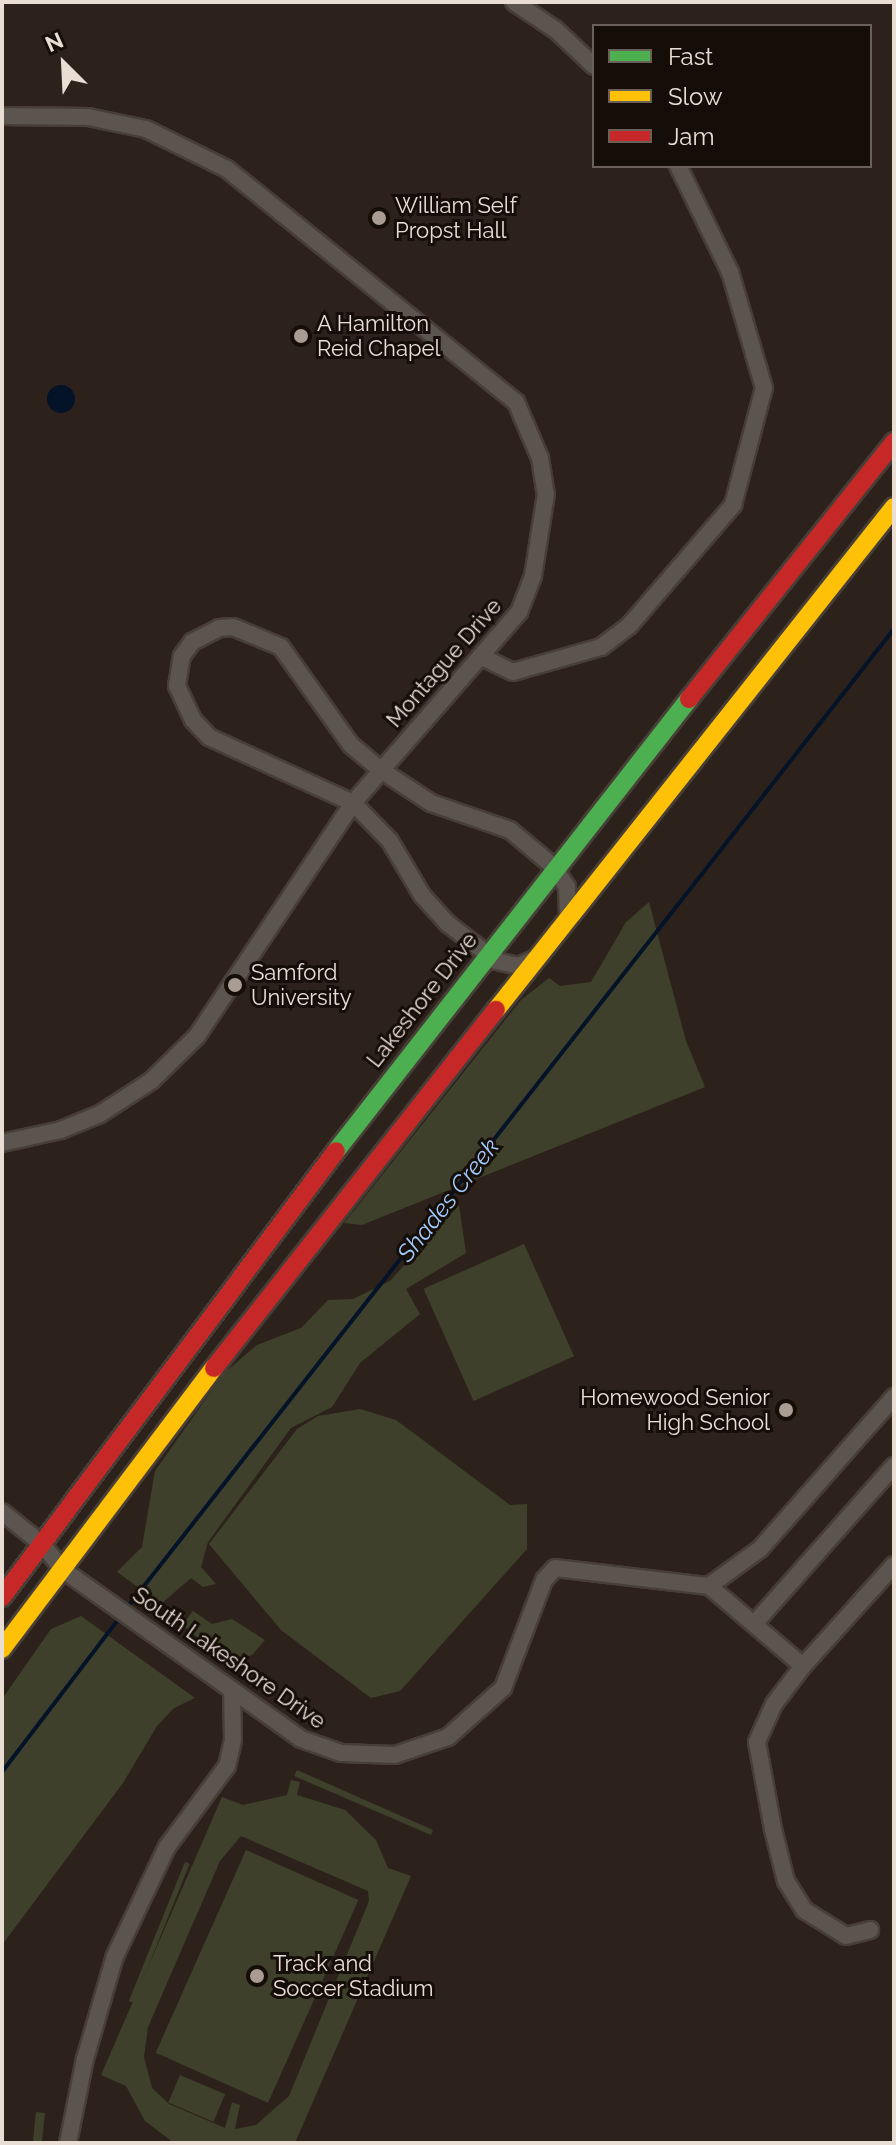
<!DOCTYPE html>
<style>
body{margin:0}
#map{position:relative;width:896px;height:2145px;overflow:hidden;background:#2c221b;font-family:Raleway,sans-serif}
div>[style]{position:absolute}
.green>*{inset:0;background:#3e402b;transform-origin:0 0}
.water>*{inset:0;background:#051328}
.round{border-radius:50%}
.stream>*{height:4px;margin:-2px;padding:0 2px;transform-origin:2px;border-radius:2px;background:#051328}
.roads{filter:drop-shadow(2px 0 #473e38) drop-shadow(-2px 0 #473e38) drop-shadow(0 2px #473e38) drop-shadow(0 -2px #473e38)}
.street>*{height:16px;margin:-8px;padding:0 8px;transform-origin:8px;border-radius:8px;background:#5c544e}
.fast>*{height:18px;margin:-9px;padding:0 9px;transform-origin:9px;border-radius:9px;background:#4caf50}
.slow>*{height:18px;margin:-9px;padding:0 9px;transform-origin:9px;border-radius:9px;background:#ffc107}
.jam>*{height:18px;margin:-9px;padding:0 9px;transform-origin:9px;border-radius:9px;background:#c62828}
.dots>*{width:22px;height:22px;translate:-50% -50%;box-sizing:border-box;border:4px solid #150d07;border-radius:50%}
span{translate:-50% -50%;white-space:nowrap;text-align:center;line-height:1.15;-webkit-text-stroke:6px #150d07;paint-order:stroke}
.poi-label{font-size:22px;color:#eaddd4}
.left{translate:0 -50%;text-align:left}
.right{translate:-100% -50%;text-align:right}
.street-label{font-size:22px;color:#eaddd4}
.water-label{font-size:24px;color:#a1cafe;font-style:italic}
.frame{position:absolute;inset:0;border:4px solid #eaddd4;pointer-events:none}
.legend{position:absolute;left:592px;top:24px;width:280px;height:144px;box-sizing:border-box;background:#150d07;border:2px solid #6a6059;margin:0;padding:10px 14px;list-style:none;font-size:24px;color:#eaddd4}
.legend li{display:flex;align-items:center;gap:16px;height:40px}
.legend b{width:40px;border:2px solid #6a6059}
.north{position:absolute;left:24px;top:24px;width:80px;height:80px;-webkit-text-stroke:6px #150d07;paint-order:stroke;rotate:336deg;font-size:22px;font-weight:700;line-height:32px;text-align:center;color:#eaddd4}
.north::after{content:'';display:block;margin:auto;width:28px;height:36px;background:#eaddd4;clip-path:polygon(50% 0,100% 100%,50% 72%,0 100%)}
</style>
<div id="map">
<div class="green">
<div style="clip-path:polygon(649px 902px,686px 1041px,705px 1087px,362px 1225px,344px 1223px,521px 1000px,549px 978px,560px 986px,591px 982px,626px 922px)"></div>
<div style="clip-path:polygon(459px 1205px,466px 1253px,406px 1289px,420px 1314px,360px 1363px,332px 1407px,291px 1428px,208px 1542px,201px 1567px,216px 1584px,203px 1587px,191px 1578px,161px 1604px,117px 1572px,142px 1547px,155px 1471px,224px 1373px,257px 1345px,301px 1328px,328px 1300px,353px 1299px,390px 1281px)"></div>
<div style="left:524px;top:1244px;width:123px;height:110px;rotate:66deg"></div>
<div style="clip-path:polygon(360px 1409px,396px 1420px,510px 1505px,527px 1504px,527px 1549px,400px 1691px,371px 1698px,281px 1630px,209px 1544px,297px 1429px,318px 1416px)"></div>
<div style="clip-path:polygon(193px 1611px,212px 1624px,232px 1619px,265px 1640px,252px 1655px,229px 1663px,182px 1625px)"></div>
<div style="clip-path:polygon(81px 1616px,195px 1698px,174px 1708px,157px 1726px,123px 1783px,2px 1945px,2px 1699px,51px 1629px)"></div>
<div style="clip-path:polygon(297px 1770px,433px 1830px,431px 1835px,294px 1776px)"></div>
<div style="clip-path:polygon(evenodd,291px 1780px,300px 1782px,297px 1795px,345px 1810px,376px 1840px,388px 1868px,411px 1876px,295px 2143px,174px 2143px,145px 2121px,126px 2086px,101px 2075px,222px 1797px,243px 1805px,287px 1795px,291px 1780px,241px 1836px,368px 1891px,369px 1901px,289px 2096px,256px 2125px,235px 2129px,240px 2105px,232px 2102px,225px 2128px,169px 2104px,152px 2088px,144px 2057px,148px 2027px,220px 1861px,241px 1836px)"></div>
<div style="left:246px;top:1850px;width:123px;height:222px;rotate:24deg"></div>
<div style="left:185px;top:1862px;width:5px;height:150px;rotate:22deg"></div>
<div style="left:180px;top:2075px;width:49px;height:30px;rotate:23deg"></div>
<div style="left:36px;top:2112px;width:9px;height:31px;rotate:6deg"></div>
</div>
<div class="water">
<div class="round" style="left:47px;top:385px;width:28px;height:28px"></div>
</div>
<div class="stream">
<div style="left:126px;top:1609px;width:1245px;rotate:-51.92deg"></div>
<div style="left:2px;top:1772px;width:196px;rotate:-52.7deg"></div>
</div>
<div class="roads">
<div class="street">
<div style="left:514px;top:2px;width:50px;rotate:33.7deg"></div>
<div style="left:556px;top:30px;width:52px;rotate:43.5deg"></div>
<div style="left:2px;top:116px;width:86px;rotate:0.7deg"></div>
<div style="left:88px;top:117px;width:59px;rotate:11.7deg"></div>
<div style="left:146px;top:129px;width:90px;rotate:26.3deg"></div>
<div style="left:227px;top:169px;width:371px;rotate:38.9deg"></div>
<div style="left:516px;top:402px;width:61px;rotate:66.8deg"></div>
<div style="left:540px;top:458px;width:36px;rotate:81deg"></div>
<div style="left:546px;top:494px;width:83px;rotate:99deg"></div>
<div style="left:533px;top:576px;width:39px;rotate:111deg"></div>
<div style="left:519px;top:612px;width:253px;rotate:131deg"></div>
<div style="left:353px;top:803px;width:280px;rotate:123.8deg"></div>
<div style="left:197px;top:1036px;width:64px;rotate:135.6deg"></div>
<div style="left:151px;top:1081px;width:61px;rotate:147.1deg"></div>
<div style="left:100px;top:1114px;width:42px;rotate:157.7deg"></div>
<div style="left:61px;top:1130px;width:60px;rotate:167.6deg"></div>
<div style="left:482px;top:657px;width:34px;rotate:26deg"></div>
<div style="left:513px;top:672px;width:91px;rotate:-15.9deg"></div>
<div style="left:601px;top:647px;width:35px;rotate:-37deg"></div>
<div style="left:629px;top:626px;width:160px;rotate:-49.3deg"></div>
<div style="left:733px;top:505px;width:121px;rotate:-75.2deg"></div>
<div style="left:764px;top:388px;width:121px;rotate:-106.3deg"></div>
<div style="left:730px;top:272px;width:118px;rotate:-116.1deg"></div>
<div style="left:532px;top:960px;width:15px;rotate:157deg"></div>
<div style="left:518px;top:966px;width:23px;rotate:-167deg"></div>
<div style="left:496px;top:961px;width:62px;rotate:-142.2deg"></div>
<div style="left:447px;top:923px;width:38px;rotate:-132deg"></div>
<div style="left:422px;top:895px;width:63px;rotate:-120.7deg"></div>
<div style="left:390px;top:841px;width:53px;rotate:-134.2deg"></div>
<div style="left:353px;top:803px;width:158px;rotate:-155.4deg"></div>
<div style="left:209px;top:737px;width:23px;rotate:-133deg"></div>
<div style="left:193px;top:720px;width:38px;rotate:-115deg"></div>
<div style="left:177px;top:686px;width:30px;rotate:-81deg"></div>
<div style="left:182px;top:656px;width:17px;rotate:-54deg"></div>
<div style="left:192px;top:642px;width:30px;rotate:-27deg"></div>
<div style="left:219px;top:628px;width:14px;rotate:-4deg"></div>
<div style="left:233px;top:627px;width:52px;rotate:22.6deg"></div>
<div style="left:281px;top:647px;width:120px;rotate:54.5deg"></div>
<div style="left:351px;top:745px;width:39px;rotate:40deg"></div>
<div style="left:381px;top:770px;width:60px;rotate:33.4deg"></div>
<div style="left:431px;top:803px;width:83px;rotate:18.9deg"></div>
<div style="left:510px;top:830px;width:57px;rotate:40.1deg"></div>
<div style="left:554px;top:867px;width:24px;rotate:57deg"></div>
<div style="left:567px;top:887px;width:32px;rotate:88deg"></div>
<div style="left:2px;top:1512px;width:51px;rotate:38.7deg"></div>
<div style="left:42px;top:1544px;width:32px;rotate:51deg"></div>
<div style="left:62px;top:1569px;width:293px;rotate:35.4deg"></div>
<div style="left:301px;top:1739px;width:42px;rotate:19.3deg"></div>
<div style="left:341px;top:1753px;width:54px;rotate:2.1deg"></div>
<div style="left:395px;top:1755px;width:56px;rotate:-18.8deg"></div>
<div style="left:448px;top:1737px;width:74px;rotate:-41.7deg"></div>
<div style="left:503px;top:1688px;width:116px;rotate:-69.2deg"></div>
<div style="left:544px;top:1580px;width:16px;rotate:-47deg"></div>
<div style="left:555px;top:1568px;width:155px;rotate:6.7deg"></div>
<div style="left:709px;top:1586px;width:63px;rotate:-36deg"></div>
<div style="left:760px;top:1549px;width:203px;rotate:-48.6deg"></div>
<div style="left:709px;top:1586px;width:123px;rotate:40.4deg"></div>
<div style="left:803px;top:1666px;width:136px;rotate:-48deg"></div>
<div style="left:754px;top:1624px;width:211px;rotate:-48.5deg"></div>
<div style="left:803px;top:1666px;width:48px;rotate:127.3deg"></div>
<div style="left:774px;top:1704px;width:42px;rotate:114.1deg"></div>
<div style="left:757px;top:1742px;width:88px;rotate:79.6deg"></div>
<div style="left:773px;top:1829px;width:54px;rotate:76deg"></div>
<div style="left:786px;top:1881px;width:34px;rotate:58deg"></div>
<div style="left:804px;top:1910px;width:49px;rotate:31.8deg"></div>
<div style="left:846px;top:1936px;width:25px;rotate:-14deg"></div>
<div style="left:68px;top:2143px;width:86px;rotate:-78.6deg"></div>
<div style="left:85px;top:2059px;width:107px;rotate:-73.8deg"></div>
<div style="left:115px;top:1956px;width:121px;rotate:-64.5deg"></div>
<div style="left:167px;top:1847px;width:101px;rotate:-53.5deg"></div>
<div style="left:227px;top:1766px;width:27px;rotate:-77deg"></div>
<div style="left:233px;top:1740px;width:50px;rotate:-91.1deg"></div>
</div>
<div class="fast">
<div style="left:336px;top:1151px;width:574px;rotate:-52.01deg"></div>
</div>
<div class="slow">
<div style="left:496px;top:1010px;width:641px;rotate:-51.65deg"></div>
<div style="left:2px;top:1649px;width:352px;rotate:-53deg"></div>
</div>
<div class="jam">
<div style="left:689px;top:699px;width:329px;rotate:-51.4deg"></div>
<div style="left:214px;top:1368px;width:456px;rotate:-51.8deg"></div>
<div style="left:2px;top:1597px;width:557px;rotate:-53.17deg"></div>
</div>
</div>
<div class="dots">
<div style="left:379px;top:218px;background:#a89c93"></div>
<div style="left:301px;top:336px;background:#a89c93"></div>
<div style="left:235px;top:985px;background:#a89c93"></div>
<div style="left:786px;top:1410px;background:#a89c93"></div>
<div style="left:257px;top:1976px;background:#a89c93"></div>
</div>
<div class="poi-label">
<span class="left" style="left:395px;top:218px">William Self<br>Propst Hall</span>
<span class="left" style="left:317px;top:336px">A Hamilton<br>Reid Chapel</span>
<span class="left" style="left:251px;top:985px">Samford<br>University</span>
<span class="right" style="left:770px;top:1410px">Homewood Senior<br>High School</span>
<span class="left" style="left:273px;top:1976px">Track and<br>Soccer Stadium</span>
</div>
<div class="street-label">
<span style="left:444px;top:663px;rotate:-49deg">Montague Drive</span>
<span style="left:422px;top:1000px;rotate:-52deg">Lakeshore Drive</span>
<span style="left:229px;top:1658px;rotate:35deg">South Lakeshore Drive</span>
</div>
<div class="water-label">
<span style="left:448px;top:1200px;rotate:-52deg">Shades Creek</span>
</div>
<div class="frame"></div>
<ul class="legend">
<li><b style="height:10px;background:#4caf50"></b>Fast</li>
<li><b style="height:10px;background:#ffc107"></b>Slow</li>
<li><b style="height:10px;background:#c62828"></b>Jam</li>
</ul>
<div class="north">N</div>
</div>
